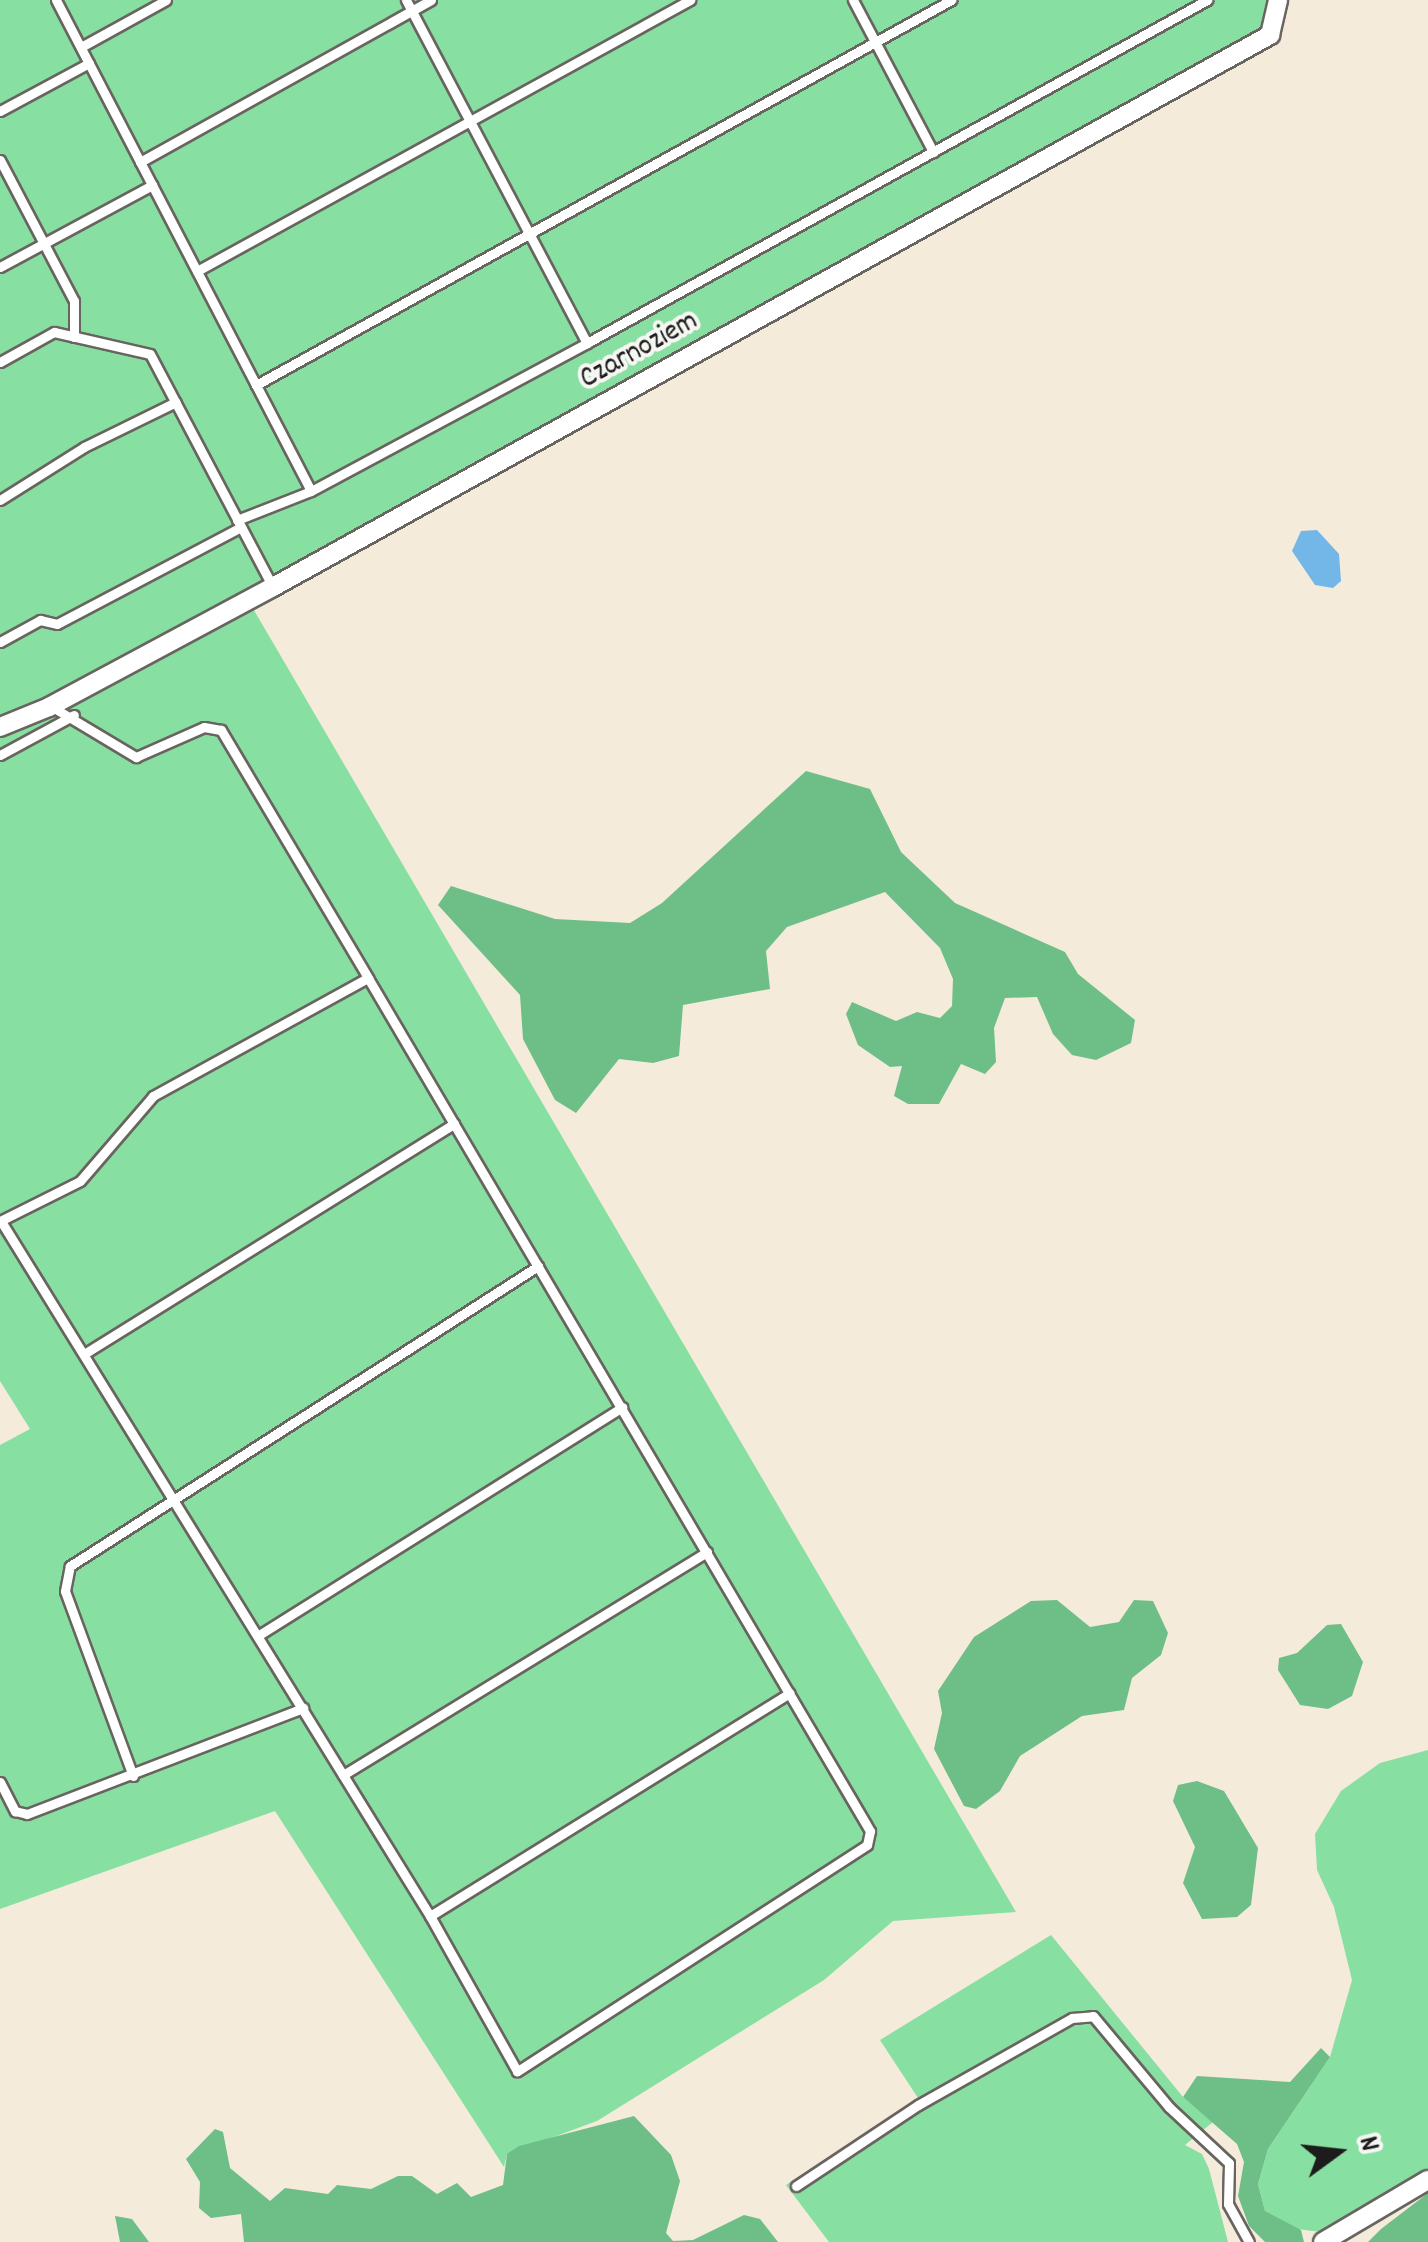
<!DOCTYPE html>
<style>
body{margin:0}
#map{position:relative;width:1428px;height:2242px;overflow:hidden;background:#f5ebdb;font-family:Dekko,sans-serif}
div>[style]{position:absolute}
.green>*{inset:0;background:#88dfa2}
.forest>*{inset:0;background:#6ebe88}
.water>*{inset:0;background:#72b7e8}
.roads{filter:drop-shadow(2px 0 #68645f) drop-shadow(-2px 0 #68645f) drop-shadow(0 2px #68645f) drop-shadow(0 -2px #68645f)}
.service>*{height:9px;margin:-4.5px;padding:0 4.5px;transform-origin:4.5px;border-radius:4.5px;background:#fff}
.minor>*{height:18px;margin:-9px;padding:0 9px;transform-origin:9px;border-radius:9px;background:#fff}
span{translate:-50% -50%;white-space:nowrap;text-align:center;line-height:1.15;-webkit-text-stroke:8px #f6f6f2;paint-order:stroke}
.street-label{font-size:30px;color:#1c1c1c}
.north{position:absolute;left:1288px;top:2102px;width:100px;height:100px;-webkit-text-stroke:8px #f6f6f2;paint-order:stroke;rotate:75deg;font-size:28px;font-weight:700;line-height:40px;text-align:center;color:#1c1c1c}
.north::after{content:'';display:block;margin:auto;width:35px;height:45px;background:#1c1c1c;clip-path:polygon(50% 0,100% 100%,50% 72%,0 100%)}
</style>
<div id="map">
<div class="green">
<div style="clip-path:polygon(0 0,1269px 0,1259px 31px,245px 595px,1016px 1912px,893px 1921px,824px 1980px,597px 2121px,507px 2154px,504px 2167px,275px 1811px,0 1909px,0 1445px,30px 1429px,0 1381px)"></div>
<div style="clip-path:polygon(1428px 1750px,1428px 2169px,1362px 2216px,1321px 2232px,1289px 2228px,1265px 2211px,1258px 2184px,1268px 2149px,1330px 2057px,1352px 1980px,1334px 1907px,1317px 1870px,1315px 1834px,1341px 1791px,1380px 1763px)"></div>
<div style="clip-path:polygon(1051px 1935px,1183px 2097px,1213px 2122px,1185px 2145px,1202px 2154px,1209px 2169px,1228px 2242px,829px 2242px,786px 2185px,918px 2098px,880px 2040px)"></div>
</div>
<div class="forest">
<div style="clip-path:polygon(806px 771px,870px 789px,901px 852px,955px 903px,1065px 952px,1078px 974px,1135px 1020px,1131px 1043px,1096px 1060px,1072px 1055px,1053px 1034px,1037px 997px,1005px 998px,994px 1028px,996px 1062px,985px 1074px,961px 1064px,939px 1104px,908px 1104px,894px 1096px,902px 1066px,890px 1067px,858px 1045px,846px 1014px,852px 1002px,896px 1021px,917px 1012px,940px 1018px,952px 1006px,953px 979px,940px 948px,885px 892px,787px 927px,766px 951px,770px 989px,683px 1005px,679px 1056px,653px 1063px,619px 1059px,576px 1113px,555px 1100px,523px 1039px,520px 995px,438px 905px,451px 886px,555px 919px,630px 923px,662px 903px)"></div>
<div style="clip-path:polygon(1057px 1600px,1090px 1627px,1119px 1622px,1134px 1600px,1153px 1601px,1168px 1633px,1161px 1655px,1132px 1678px,1124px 1710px,1082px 1716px,1020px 1756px,1000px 1791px,976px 1809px,964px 1806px,934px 1749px,942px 1713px,938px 1691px,974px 1637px,1031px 1601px)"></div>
<div style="clip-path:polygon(1341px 1624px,1363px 1662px,1352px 1696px,1328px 1709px,1300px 1705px,1278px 1670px,1279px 1658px,1297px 1653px,1327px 1625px)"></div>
<div style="clip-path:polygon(1197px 1781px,1224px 1791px,1258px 1848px,1251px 1905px,1237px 1917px,1202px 1919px,1183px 1883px,1195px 1847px,1173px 1801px,1178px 1785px)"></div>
<div style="clip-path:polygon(1321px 2048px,1330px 2057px,1268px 2149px,1258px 2184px,1265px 2211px,1301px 2230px,1304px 2242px,1265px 2242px,1249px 2226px,1238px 2196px,1244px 2162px,1237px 2144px,1183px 2097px,1197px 2076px,1290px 2082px)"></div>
<div style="clip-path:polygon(634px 2116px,671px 2155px,680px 2181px,666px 2233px,673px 2241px,693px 2240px,744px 2215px,760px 2219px,778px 2242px,244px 2242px,241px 2214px,211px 2218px,199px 2208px,200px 2182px,186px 2159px,215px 2129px,223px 2132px,230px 2168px,270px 2201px,285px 2188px,328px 2194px,337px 2185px,371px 2189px,398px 2176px,412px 2176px,437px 2194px,457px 2183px,471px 2197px,503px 2185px,507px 2154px,519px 2146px)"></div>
<div style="clip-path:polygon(1428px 2193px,1428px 2242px,1368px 2242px,1381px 2229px)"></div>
<div style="clip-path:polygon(115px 2216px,132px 2219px,149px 2242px,120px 2242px)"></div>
</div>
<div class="water">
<div style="clip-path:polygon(1317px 530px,1339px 554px,1341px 581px,1333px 588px,1315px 585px,1292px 551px,1301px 531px)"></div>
</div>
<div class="roads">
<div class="service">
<div style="left:56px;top:0;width:553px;rotate:62.55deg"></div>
<div style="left:406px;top:0;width:388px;rotate:62.2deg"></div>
<div style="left:853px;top:0;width:172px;rotate:62.2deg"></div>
<div style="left:81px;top:47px;width:97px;rotate:-28.9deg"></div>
<div style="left:0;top:111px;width:101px;rotate:-28.3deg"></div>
<div style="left:0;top:160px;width:159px;rotate:62.3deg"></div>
<div style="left:74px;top:301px;width:36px;rotate:90deg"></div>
<div style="left:140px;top:162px;width:333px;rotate:-29.1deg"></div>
<div style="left:0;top:267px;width:173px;rotate:-28.3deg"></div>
<div style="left:197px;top:271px;width:563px;rotate:-28.8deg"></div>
<div style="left:0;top:362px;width:62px;rotate:-29.1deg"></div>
<div style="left:54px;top:332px;width:98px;rotate:12.9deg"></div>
<div style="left:150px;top:354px;width:263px;rotate:62.2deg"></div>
<div style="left:256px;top:385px;width:795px;rotate:-28.98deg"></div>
<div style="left:0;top:500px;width:99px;rotate:-32.2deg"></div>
<div style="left:84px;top:447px;width:102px;rotate:-26.1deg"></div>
<div style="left:237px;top:520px;width:79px;rotate:-21.4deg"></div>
<div style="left:311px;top:491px;width:313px;rotate:-28.2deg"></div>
<div style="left:587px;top:343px;width:709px;rotate:-28.95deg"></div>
<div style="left:0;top:642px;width:46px;rotate:-28.8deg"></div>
<div style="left:40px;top:620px;width:17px;rotate:13deg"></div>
<div style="left:57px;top:624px;width:208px;rotate:-27.8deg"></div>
<div style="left:54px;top:708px;width:96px;rotate:30.9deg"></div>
<div style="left:136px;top:757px;width:74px;rotate:-23.8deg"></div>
<div style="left:204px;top:727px;width:17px;rotate:10deg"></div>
<div style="left:221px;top:730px;width:288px;rotate:59.3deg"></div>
<div style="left:0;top:755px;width:84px;rotate:-28.4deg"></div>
<div style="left:0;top:1221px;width:89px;rotate:-26.6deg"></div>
<div style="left:80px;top:1181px;width:112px;rotate:-49.3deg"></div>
<div style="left:153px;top:1096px;width:245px;rotate:-28.8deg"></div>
<div style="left:368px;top:978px;width:990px;rotate:59.52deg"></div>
<div style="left:870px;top:1831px;width:14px;rotate:102deg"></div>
<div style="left:867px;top:1845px;width:417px;rotate:147.1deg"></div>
<div style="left:517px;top:2071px;width:178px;rotate:-119.3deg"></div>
<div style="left:430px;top:1916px;width:817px;rotate:-121.69deg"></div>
<div style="left:84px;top:1354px;width:436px;rotate:-31.9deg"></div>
<div style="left:259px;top:1635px;width:429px;rotate:-32.1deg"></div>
<div style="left:343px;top:1775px;width:427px;rotate:-31.5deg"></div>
<div style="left:133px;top:1776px;width:197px;rotate:-110.2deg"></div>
<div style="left:65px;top:1591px;width:25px;rotate:-79deg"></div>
<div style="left:70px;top:1566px;width:556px;rotate:-32.66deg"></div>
<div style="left:0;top:1782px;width:33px;rotate:63deg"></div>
<div style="left:15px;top:1811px;width:12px;rotate:14deg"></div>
<div style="left:27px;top:1814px;width:296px;rotate:-21deg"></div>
<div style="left:430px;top:1916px;width:423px;rotate:-31.8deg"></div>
<div style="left:796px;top:2186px;width:146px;rotate:-33.6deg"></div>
<div style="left:918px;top:2105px;width:177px;rotate:-29.5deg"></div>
<div style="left:1072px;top:2018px;width:21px;rotate:-5deg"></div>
<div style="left:1093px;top:2016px;width:119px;rotate:50.1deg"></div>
<div style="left:1169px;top:2107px;width:82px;rotate:43deg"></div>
<div style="left:1229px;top:2163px;width:41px;rotate:91.4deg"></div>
<div style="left:1228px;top:2204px;width:43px;rotate:61.1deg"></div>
</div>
<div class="minor">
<div style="left:0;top:727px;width:53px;rotate:-22.2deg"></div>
<div style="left:49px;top:707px;width:254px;rotate:-28.2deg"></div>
<div style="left:273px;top:587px;width:1140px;rotate:-28.97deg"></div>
<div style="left:1270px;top:35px;width:36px;rotate:-77deg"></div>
<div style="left:1323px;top:2242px;width:122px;rotate:-30.6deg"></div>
</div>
</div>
<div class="street-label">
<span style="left:640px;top:352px;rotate:-29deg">Czarnoziem</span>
</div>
<div class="north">N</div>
</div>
